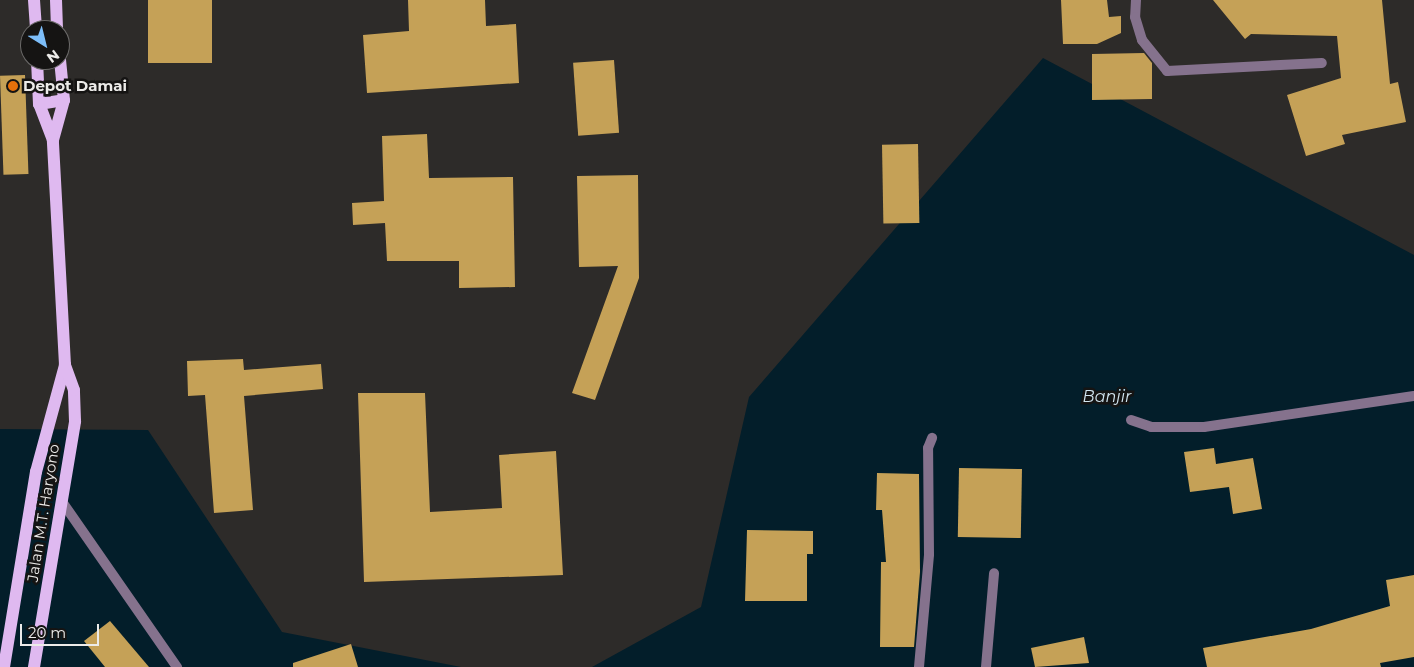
<!DOCTYPE html>
<style>
body{margin:0}
#map{position:relative;width:1414px;height:667px;overflow:hidden;background:#2d2b29;font-family:Montserrat,sans-serif}
div>[style]{position:absolute}
.water>*{inset:0;background:#031e2a}
.building>*{inset:0;background:#c5a157;transform-origin:0 0}
.street>*{height:10px;margin:-5px;padding:0 5px;transform-origin:5px;border-radius:5px;background:#85728d}
.primary>*{height:12px;margin:-6px;padding:0 6px;transform-origin:6px;border-radius:6px;background:#dfb9f0}
.dots>*{width:14px;height:14px;translate:-50% -50%;box-sizing:border-box;border:2px solid #151413;border-radius:50%}
span{translate:-50% -50%;white-space:nowrap;text-align:center;line-height:1.15;-webkit-text-stroke:5px #151413;paint-order:stroke}
.poi-label{font-size:15px;color:#ecebe9;font-weight:700}
.left{translate:0 -50%;text-align:left}
.street-label{font-size:15px;color:#ecebe9}
.water-label{font-size:16px;color:#d2e6f1;font-style:italic}
.north{position:absolute;left:20px;top:20px;width:50px;height:50px;box-sizing:border-box;background:#151413;border:1px solid #6b6a69;border-radius:50%;rotate:144deg;font-size:14px;font-weight:700;line-height:20px;text-align:center;color:#ecebe9}
.north::after{content:'';display:block;margin:auto;width:18px;height:22px;background:#7dbef9;clip-path:polygon(50% 0,100% 100%,50% 72%,0 100%)}
.scale{position:absolute;left:20px;top:624px;width:79px;height:22px;box-sizing:border-box;border:2px solid #ecebe9;border-top:0;padding-left:6px;font-size:15px;line-height:18px;white-space:nowrap;color:#ecebe9;-webkit-text-stroke:4px #151413;paint-order:stroke}
</style>
<div id="map">
<div class="water">
<div style="clip-path:polygon(1043px 58px,1414px 255px,1414px 667px,592px 667px,701px 607px,749px 397px)"></div>
<div style="clip-path:polygon(0 429px,148px 430px,282px 632px,461px 667px,0 667px)"></div>
</div>
<div class="building">
<div style="left:148px;top:0;width:64px;height:63px"></div>
<div style="clip-path:polygon(408px 0,485px 0,486px 26px,516px 24px,519px 83px,367px 93px,363px 35px,409px 31px)"></div>
<div style="clip-path:polygon(1061px 0,1107px 0,1109px 17px,1121px 16px,1121px 33px,1097px 44px,1063px 44px)"></div>
<div style="clip-path:polygon(1213px 0,1382px 0,1390px 84px,1398px 82px,1406px 122px,1342px 135px,1345px 144px,1306px 156px,1287px 95px,1341px 78px,1337px 36px,1251px 34px,1245px 39px)"></div>
<div style="clip-path:polygon(1144px 53px,1152px 63px,1152px 99px,1092px 100px,1092px 54px)"></div>
<div style="left:614px;top:60px;width:73px;height:41px;rotate:86deg"></div>
<div style="left:25px;top:75px;width:99px;height:25px;rotate:88deg"></div>
<div style="clip-path:polygon(427px 134px,429px 178px,513px 177px,515px 287px,459px 288px,459px 261px,387px 261px,385px 223px,353px 225px,352px 203px,384px 201px,382px 136px)"></div>
<div style="left:918px;top:144px;width:79px;height:36px;rotate:89deg"></div>
<div style="clip-path:polygon(638px 175px,639px 278px,595px 400px,572px 393px,618px 266px,579px 267px,577px 176px)"></div>
<div style="clip-path:polygon(243px 359px,244px 370px,321px 364px,323px 389px,244px 396px,253px 510px,214px 513px,205px 395px,188px 396px,187px 361px)"></div>
<div style="clip-path:polygon(358px 393px,425px 393px,430px 512px,502px 508px,499px 455px,556px 451px,563px 575px,364px 582px)"></div>
<div style="clip-path:polygon(1214px 448px,1216px 464px,1253px 458px,1262px 509px,1233px 514px,1229px 487px,1190px 492px,1184px 452px)"></div>
<div style="left:959px;top:468px;width:63px;height:69px;rotate:1deg"></div>
<div style="clip-path:polygon(877px 473px,919px 474px,920px 572px,914px 647px,880px 647px,881px 562px,886px 562px,882px 510px,876px 510px)"></div>
<div style="clip-path:polygon(747px 530px,813px 531px,813px 554px,807px 554px,807px 601px,745px 601px)"></div>
<div style="clip-path:polygon(1414px 575px,1414px 657px,1380px 663px,1381px 667px,1207px 667px,1203px 648px,1311px 629px,1390px 606px,1386px 580px)"></div>
<div style="clip-path:polygon(110px 621px,149px 667px,105px 667px,84px 641px)"></div>
<div style="clip-path:polygon(1084px 637px,1089px 663px,1035px 667px,1031px 648px)"></div>
<div style="clip-path:polygon(351px 644px,358px 667px,293px 667px,293px 663px)"></div>
</div>
<div class="street">
<div style="left:1136px;top:0;width:17px;rotate:93deg"></div>
<div style="left:1135px;top:17px;width:24px;rotate:73deg"></div>
<div style="left:1142px;top:40px;width:40px;rotate:51deg"></div>
<div style="left:1167px;top:71px;width:155px;rotate:-3deg"></div>
<div style="left:1131px;top:420px;width:21px;rotate:19deg"></div>
<div style="left:1151px;top:427px;width:53px"></div>
<div style="left:1204px;top:427px;width:212px;rotate:-8.4deg"></div>
<div style="left:63px;top:503px;width:200px;rotate:55.2deg"></div>
<div style="left:919px;top:667px;width:113px;rotate:-84.9deg"></div>
<div style="left:929px;top:554px;width:106px;rotate:-90.5deg"></div>
<div style="left:928px;top:448px;width:11px;rotate:-68deg"></div>
<div style="left:986px;top:667px;width:94px;rotate:-85.1deg"></div>
</div>
<div class="primary">
<div style="left:34px;top:0;width:30px;rotate:86deg"></div>
<div style="left:56px;top:0;width:30px;rotate:88deg"></div>
<div style="left:39px;top:104px;width:25px;rotate:-9deg"></div>
<div style="left:53px;top:140px;width:41px;rotate:-74.6deg"></div>
<div style="left:64px;top:100px;width:40px;rotate:-95.7deg"></div>
<div style="left:4px;top:667px;width:198px;rotate:-80.7deg"></div>
<div style="left:36px;top:472px;width:111px;rotate:-74.8deg"></div>
<div style="left:34px;top:667px;width:249px;rotate:-80.5deg"></div>
<div style="left:75px;top:421px;width:31px;rotate:-92deg"></div>
<div style="left:74px;top:390px;width:27px;rotate:-110deg"></div>
<div style="left:65px;top:365px;width:225px;rotate:-93.1deg"></div>
<div style="left:53px;top:140px;width:39px;rotate:-111deg"></div>
<div style="left:39px;top:104px;width:44px;rotate:-92.6deg"></div>
</div>
<div class="dots">
<div style="left:13px;top:86px;background:#e8710a"></div>
</div>
<div class="poi-label">
<span class="left" style="left:23px;top:86px">Depot Damai</span>
</div>
<div class="street-label">
<span style="left:43px;top:513px;rotate:-81deg">Jalan M.T. Haryono</span>
</div>
<div class="water-label">
<span style="left:1107px;top:397px">Banjir</span>
</div>
<div class="north">N</div>
<div class="scale">20 m</div>
</div>
